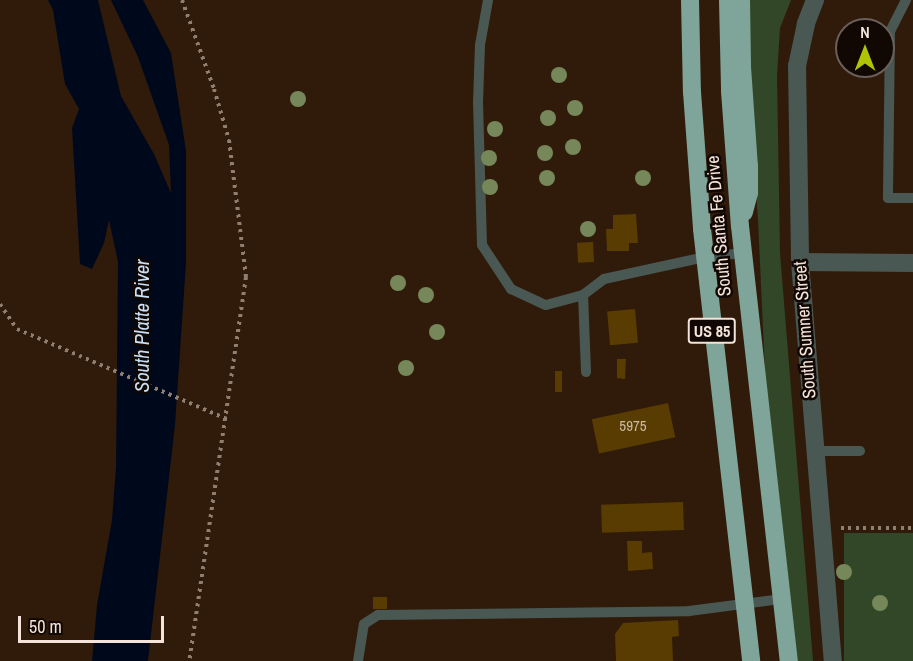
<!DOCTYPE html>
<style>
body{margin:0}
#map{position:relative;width:913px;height:661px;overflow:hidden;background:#301b0a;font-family:"Archivo Narrow",sans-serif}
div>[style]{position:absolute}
.green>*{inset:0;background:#314727;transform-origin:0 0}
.water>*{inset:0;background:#00091b}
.building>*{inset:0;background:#583c01;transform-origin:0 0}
.path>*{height:4px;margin-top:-2px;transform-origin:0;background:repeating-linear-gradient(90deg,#907e70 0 3px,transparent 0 7.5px)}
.lane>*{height:10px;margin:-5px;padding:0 5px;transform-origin:5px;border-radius:5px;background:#495853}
.street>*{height:18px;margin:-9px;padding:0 9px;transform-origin:9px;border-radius:9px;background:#495853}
.highway>*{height:18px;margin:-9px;padding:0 9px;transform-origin:9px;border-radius:9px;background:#7fa499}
.trees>*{width:16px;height:16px;margin:-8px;border-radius:50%;background:#768759}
span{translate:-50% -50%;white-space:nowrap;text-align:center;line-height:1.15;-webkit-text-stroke:5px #110803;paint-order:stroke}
.number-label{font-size:15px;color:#ccb9a3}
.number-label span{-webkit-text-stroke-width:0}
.shield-label span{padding:2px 4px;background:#110803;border:2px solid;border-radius:4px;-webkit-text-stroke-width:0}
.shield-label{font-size:16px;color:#f3e3d9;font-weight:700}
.street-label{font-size:18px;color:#f3e3d9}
.water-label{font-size:20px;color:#c8e0f9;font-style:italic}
.north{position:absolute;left:835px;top:18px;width:60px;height:60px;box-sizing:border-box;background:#110803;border:2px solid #6b6059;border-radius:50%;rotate:0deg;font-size:16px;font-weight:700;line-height:24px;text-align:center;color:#f3e3d9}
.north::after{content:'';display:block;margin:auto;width:21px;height:27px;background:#afc504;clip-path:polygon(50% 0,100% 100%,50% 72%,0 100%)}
.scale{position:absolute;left:18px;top:616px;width:146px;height:27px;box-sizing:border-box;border:3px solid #f3e3d9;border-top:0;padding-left:8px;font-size:18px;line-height:21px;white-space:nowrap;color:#f3e3d9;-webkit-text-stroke:4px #110803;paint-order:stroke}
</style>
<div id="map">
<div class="green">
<div style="clip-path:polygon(747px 0,791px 0,780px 28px,777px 76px,780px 253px,813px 661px,797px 661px,766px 394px,758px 219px,747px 71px)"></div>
<div style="left:844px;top:533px;width:69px;height:128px"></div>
</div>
<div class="water">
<div style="clip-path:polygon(48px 0,98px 0,121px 96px,154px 154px,171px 193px,169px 145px,138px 57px,111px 0,143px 0,171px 53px,186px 151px,186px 263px,175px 425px,148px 661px,92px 661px,97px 605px,112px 520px,116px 467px,118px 262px,109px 220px,104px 243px,92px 269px,80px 264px,72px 128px,79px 109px,65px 84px,53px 10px)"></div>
</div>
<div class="building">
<div style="clip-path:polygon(636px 214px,638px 243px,629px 243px,629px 251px,607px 251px,606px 229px,613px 229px,613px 215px)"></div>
<div style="left:593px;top:242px;width:20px;height:16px;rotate:87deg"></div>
<div style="left:635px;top:309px;width:34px;height:28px;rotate:85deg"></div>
<div style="clip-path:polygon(617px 359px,626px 359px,625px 379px,617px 378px)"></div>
<div style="left:555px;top:371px;width:7px;height:21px"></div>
<div style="left:668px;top:403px;width:35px;height:78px;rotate:78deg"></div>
<div style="left:683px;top:502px;width:28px;height:82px;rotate:88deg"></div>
<div style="clip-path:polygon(627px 541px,642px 541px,642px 553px,652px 552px,653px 569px,628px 571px)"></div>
<div style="left:387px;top:597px;width:12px;height:14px;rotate:90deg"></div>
<div style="clip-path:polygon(678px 620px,679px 636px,672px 637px,673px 661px,616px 661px,615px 634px,623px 623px)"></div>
</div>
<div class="path">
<div style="left:182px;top:0;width:95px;rotate:70.2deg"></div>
<div style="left:214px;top:89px;width:53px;rotate:73.6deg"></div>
<div style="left:229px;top:140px;width:138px;rotate:82.9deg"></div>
<div style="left:246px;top:277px;width:388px;rotate:98.4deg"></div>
<div style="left:0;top:304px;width:30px;rotate:56deg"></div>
<div style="left:17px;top:329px;width:228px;rotate:23.2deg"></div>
<div style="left:841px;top:528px;width:72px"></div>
</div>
<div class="lane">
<div style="left:488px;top:0;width:46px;rotate:100.1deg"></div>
<div style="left:480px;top:45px;width:57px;rotate:92deg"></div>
<div style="left:478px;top:102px;width:143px;rotate:88.4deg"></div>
<div style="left:482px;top:245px;width:53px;rotate:56.6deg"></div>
<div style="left:511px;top:289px;width:38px;rotate:25deg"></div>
<div style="left:546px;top:305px;width:38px;rotate:-15deg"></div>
<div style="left:906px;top:0;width:35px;rotate:117deg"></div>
<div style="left:890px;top:31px;width:167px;rotate:90.7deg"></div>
<div style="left:888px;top:198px;width:25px"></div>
<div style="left:586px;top:372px;width:77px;rotate:-92.2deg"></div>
<div style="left:583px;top:295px;width:26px;rotate:-37deg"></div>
<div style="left:604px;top:279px;width:103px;rotate:-12.3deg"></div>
<div style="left:705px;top:257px;width:37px;rotate:-6deg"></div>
<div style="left:815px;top:451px;width:45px"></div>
<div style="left:358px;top:661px;width:37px;rotate:-81deg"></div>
<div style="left:364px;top:624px;width:17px;rotate:-33deg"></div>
<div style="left:378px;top:615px;width:311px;rotate:-0.7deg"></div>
<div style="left:689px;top:611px;width:94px;rotate:-7.4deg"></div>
</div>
<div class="street">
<div style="left:815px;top:0;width:26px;rotate:111deg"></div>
<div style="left:806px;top:24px;width:43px;rotate:102.1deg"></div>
<div style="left:797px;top:66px;width:196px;rotate:89.1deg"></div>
<div style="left:800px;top:262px;width:400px;rotate:85.3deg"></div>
<div style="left:800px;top:262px;width:113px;rotate:0.5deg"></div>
</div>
<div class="highway">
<div style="left:690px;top:0;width:92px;rotate:88.8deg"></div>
<div style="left:692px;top:92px;width:137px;rotate:85.8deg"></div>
<div style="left:702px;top:229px;width:435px;rotate:83.5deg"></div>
<div style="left:728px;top:0;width:91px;rotate:88.7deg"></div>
<div style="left:730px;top:91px;width:135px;rotate:85.8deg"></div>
<div style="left:740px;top:226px;width:438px;rotate:83.6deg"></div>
<div style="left:741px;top:0;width:67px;rotate:89.1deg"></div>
<div style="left:742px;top:67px;width:99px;rotate:86deg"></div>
<div style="left:749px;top:166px;width:27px;rotate:90deg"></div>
<div style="left:749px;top:193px;width:20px;rotate:105deg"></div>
</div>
<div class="trees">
<div style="left:559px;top:75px"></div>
<div style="left:298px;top:99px"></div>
<div style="left:575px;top:108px"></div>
<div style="left:548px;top:118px"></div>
<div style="left:495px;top:129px"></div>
<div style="left:573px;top:147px"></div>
<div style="left:545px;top:153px"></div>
<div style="left:489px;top:158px"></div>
<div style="left:547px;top:178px"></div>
<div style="left:643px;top:178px"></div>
<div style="left:490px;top:187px"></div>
<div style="left:588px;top:229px"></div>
<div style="left:398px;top:283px"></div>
<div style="left:426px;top:295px"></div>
<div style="left:437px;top:332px"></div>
<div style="left:406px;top:368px"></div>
<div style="left:844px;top:572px"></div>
<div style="left:880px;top:603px"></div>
</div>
<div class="number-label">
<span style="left:633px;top:426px">5975</span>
</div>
<div class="shield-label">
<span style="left:712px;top:331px">US 85</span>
</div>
<div class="street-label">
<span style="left:719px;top:226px;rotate:-95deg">South Santa Fe Drive</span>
<span style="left:805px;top:330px;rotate:-94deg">South Sumner Street</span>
</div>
<div class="water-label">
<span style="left:141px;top:326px;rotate:-90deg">South Platte River</span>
</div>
<div class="north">N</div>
<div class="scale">50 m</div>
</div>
